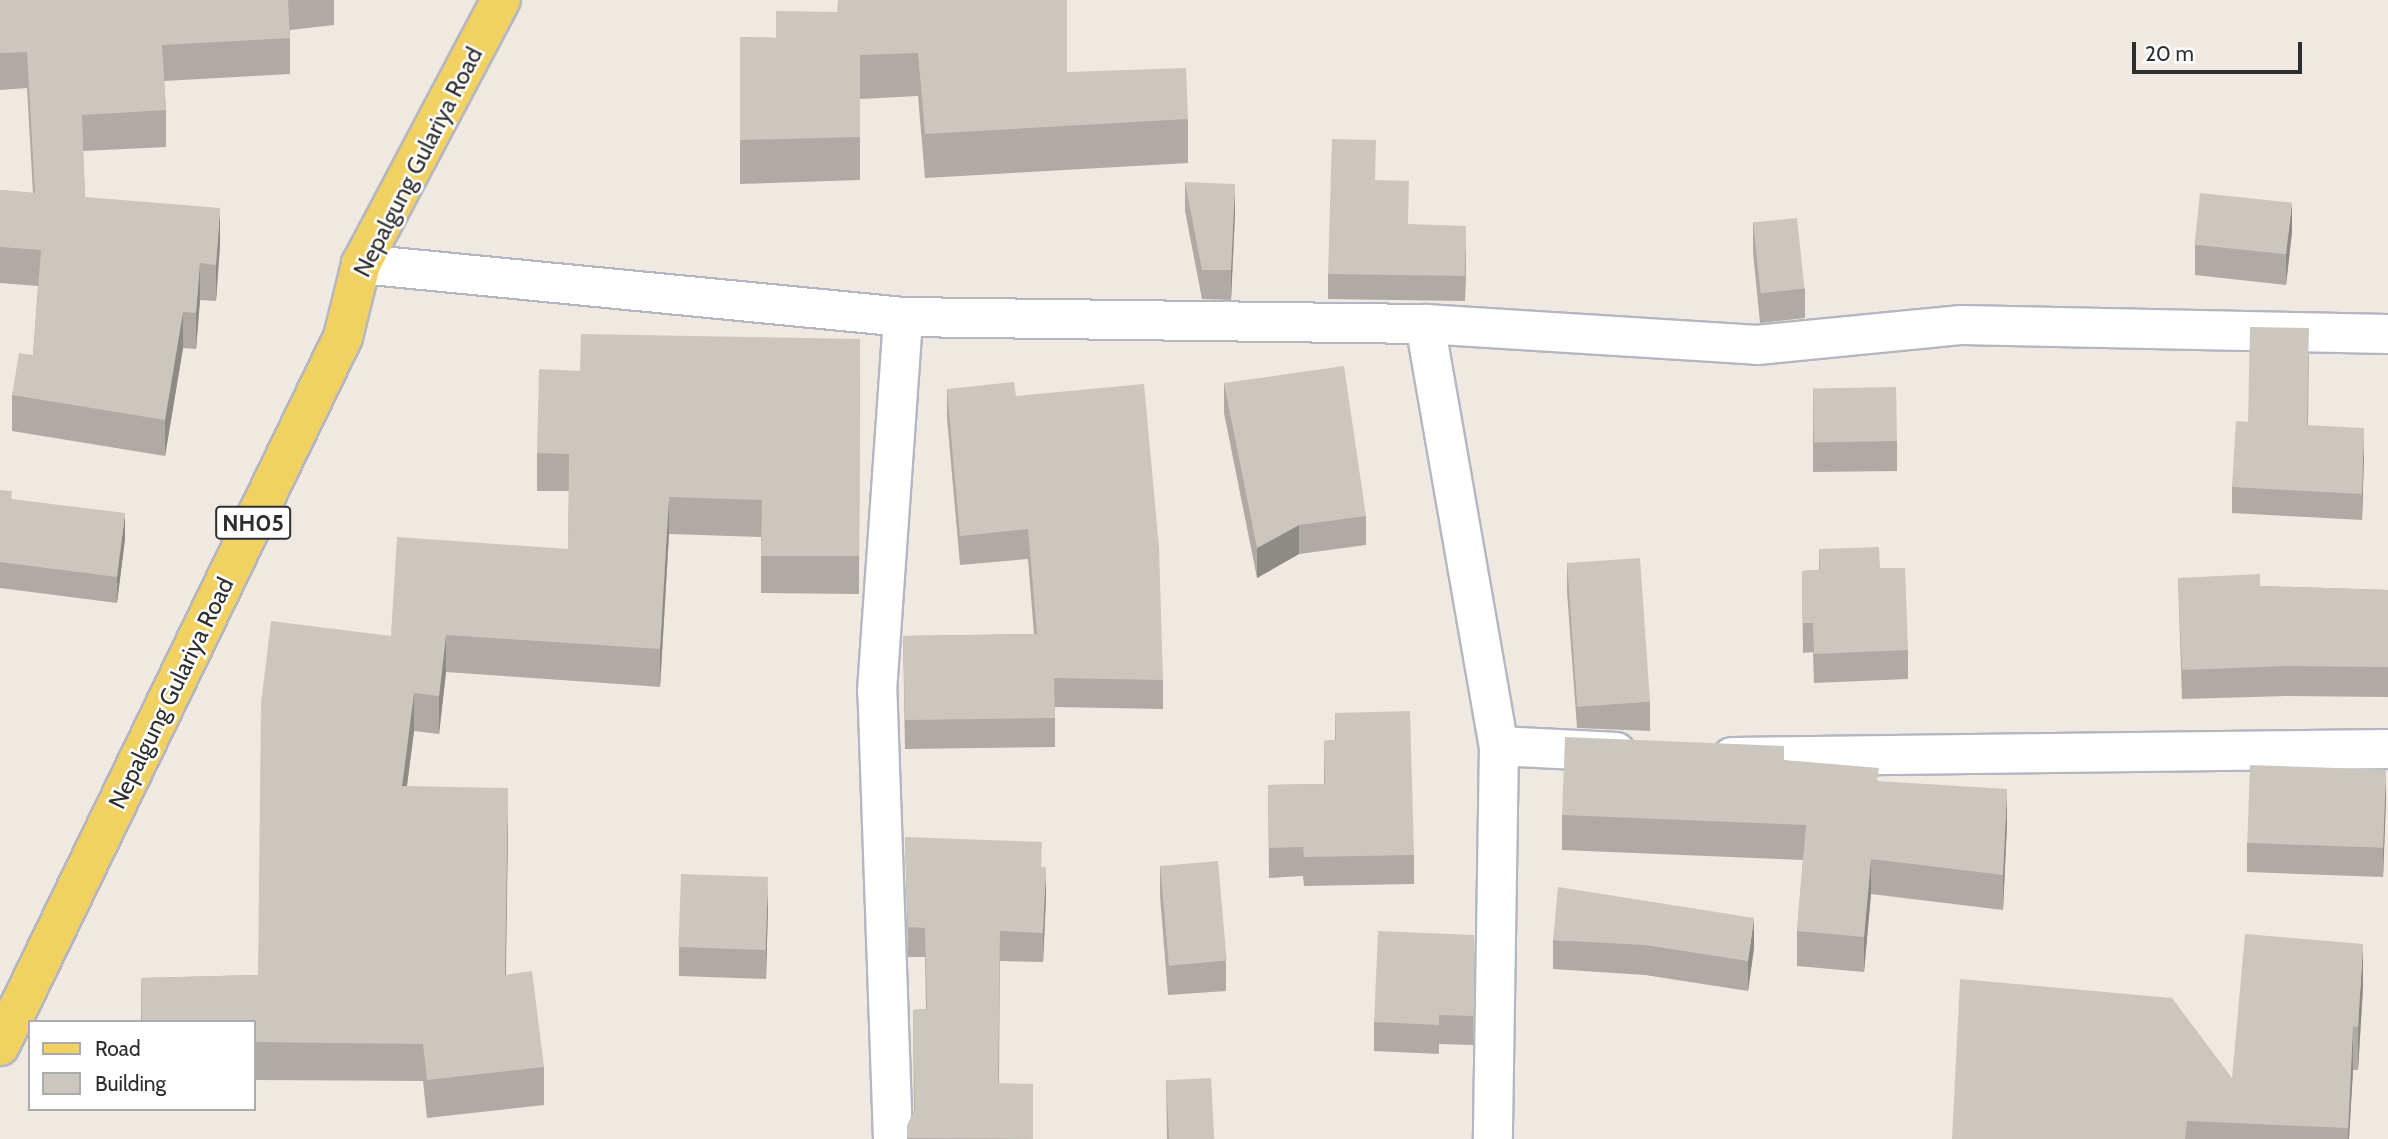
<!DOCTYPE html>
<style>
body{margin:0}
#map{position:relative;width:2388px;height:1139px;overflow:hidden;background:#efe9e1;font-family:Cabin,sans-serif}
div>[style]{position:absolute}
.roads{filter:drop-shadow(2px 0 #b4b7c1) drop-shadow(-2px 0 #b4b7c1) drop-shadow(0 2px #b4b7c1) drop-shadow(0 -2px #b4b7c1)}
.minor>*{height:38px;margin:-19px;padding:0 19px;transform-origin:19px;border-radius:19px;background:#fff}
.major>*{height:38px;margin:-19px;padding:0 19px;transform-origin:19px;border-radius:19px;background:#f2d163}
.wall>*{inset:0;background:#afaba4}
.shaded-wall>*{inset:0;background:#8e8b86}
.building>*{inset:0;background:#cbc7bf;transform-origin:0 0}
span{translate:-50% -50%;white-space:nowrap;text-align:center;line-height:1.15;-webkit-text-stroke:5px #fff;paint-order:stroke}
.shield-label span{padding:2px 5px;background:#fff;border:2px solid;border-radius:5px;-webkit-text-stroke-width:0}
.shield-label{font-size:23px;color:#2e2e2e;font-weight:700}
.street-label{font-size:24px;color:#2e2e2e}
.legend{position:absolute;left:28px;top:1020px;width:228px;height:91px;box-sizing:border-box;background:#fff;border:2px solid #ababab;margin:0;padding:9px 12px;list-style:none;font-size:21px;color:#2e2e2e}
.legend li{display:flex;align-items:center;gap:14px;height:35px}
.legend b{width:35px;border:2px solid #ababab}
.scale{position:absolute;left:2132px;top:42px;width:170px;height:32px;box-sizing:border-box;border:4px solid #2e2e2e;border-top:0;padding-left:9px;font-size:21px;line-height:24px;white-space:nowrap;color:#2e2e2e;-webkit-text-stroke:5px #fff;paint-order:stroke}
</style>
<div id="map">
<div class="roads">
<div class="minor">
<div style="left:361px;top:264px;width:545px;rotate:5.58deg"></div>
<div style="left:903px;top:317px;width:522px;rotate:0.77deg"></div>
<div style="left:1425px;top:324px;width:333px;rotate:3.6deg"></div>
<div style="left:1757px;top:345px;width:206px;rotate:-5.6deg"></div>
<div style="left:1962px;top:325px;width:426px;rotate:1.2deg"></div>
<div style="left:1425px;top:324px;width:428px;rotate:80.1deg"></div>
<div style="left:1499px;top:746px;width:393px;rotate:90.9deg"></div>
<div style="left:1499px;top:746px;width:117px;rotate:2.9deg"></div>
<div style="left:1732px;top:757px;width:656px;rotate:-0.7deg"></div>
<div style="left:893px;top:1139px;width:448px;rotate:-92deg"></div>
<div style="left:877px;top:691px;width:375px;rotate:-86deg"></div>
</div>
<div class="major">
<div style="left:0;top:1046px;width:788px;rotate:-64.18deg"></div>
<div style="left:343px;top:337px;width:75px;rotate:-76.1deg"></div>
<div style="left:361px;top:264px;width:299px;rotate:-62.1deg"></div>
</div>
</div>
<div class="wall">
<div style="clip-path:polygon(0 0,334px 0,334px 25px,290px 30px,290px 74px,164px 81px,166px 110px,166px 147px,83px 151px,85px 197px,220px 245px,216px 301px,200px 300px,196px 349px,183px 348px,165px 456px,12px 431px,12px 395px,33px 355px,38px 286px,0 283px,0 190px,33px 193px,27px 88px,0 90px)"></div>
<div style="clip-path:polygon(776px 11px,1067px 72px,1188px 119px,1188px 163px,925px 178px,918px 96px,860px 99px,860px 180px,740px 184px,740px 37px,776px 38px)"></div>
<div style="clip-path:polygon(1376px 180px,1408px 224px,1466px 251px,1465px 301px,1328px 299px,1328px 274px)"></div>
<div style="clip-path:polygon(1185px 182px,1235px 213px,1231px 300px,1202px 299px,1185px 211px)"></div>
<div style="clip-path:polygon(1753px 222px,1805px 289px,1805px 318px,1760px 323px,1753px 252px)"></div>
<div style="clip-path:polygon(2292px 232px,2286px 285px,2195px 275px,2195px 245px)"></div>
<div style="clip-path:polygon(860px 339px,859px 594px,761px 593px,761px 537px,669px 534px,660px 687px,446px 672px,439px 734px,414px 731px,407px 786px,508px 825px,506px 974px,544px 1067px,544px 1105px,427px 1118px,423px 1081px,254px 1080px,254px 1022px,141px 1022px,141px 978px,258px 975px,391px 636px,568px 549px,569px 491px,537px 491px,537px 453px,580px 371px)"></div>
<div style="clip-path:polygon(2309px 354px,2308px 425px,2364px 454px,2362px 520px,2232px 513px,2232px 487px,2248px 422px)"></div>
<div style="clip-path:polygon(1224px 383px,1366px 516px,1366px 545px,1299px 554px,1257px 578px,1224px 413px)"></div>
<div style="clip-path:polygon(1813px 388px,1897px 441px,1897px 471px,1813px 472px)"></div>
<div style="clip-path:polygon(947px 389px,1016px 396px,1163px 680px,1163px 709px,1055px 707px,1055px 747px,905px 749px,903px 636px,1034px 634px,1028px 559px,960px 565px,947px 418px)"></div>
<div style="clip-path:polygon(0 490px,12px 499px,125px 539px,117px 603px,0 588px)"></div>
<div style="clip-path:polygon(1819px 549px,1880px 568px,1908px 650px,1908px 679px,1814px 683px,1813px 652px,1803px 653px,1802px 571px,1819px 570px)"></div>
<div style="clip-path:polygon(1567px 562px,1650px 702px,1650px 731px,1577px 728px,1567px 592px)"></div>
<div style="clip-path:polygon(2178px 578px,2260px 586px,2388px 590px,2388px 697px,2286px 696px,2182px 699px)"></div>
<div style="clip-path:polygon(1335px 713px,1414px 855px,1414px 884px,1304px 886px,1303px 876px,1269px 878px,1268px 785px,1324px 784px,1324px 741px,1335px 740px)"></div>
<div style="clip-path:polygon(1784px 760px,1879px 781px,2007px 824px,2003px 910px,1871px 894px,1864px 972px,1797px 966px,1797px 931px,1803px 860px,1562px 850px,1562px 815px)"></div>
<div style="clip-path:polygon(2386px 799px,2383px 877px,2247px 872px,2247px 843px)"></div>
<div style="clip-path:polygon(905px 837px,1042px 867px,1046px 897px,1043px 962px,1000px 961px,999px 1083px,1033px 1139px,907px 1139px,907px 1126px,914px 1110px,913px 1010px,926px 1009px,925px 957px,908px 957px)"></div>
<div style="clip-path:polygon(1160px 866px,1226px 961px,1226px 991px,1168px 995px,1160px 896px)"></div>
<div style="clip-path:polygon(768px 906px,766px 979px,679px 976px,679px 947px)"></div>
<div style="clip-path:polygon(1474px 935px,1473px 1045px,1439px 1044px,1439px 1054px,1374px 1051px,1374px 1022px)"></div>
<div style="clip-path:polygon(1553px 940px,1754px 948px,1748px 991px,1645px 975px,1553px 969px)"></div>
<div style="clip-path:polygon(2363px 987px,2358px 1070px,2353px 1070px,2349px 1139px,1952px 1139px,2232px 1078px)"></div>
<div style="clip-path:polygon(1166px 1080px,1214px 1139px,1167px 1139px)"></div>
</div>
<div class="shaded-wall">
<div style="clip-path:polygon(1235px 184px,1235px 213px,1231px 300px,1231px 270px)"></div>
<div style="clip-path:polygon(2292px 202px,2292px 232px,2286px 285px,2286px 255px)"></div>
<div style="clip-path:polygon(220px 208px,220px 245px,216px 301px,216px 265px)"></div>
<div style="clip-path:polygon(1466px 226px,1466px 251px,1465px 301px,1465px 276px)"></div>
<div style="clip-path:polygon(200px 263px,200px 300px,196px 349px,196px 313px)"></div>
<div style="clip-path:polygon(183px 312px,183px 348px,165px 456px,165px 420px)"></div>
<div style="clip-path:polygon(2364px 428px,2364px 454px,2362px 520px,2362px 494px)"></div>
<div style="clip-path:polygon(669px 497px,669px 534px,660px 687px,660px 649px)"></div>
<div style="clip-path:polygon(125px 513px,125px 539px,117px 603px,117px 577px)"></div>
<div style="clip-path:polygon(1299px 525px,1299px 554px,1257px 578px,1257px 548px)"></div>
<div style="clip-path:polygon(446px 635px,446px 672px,439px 734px,439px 696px)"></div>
<div style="clip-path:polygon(414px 693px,414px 731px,402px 823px,402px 786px)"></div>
<div style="clip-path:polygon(2386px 770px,2386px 799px,2383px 877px,2383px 847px)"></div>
<div style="clip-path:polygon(508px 788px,508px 825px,505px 1012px,505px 975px)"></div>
<div style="clip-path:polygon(2007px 789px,2007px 824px,2003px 910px,2003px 875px)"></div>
<div style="clip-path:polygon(1871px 859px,1871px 894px,1864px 972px,1864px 937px)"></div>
<div style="clip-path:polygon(1046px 867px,1046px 897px,1043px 962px,1043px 933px)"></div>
<div style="clip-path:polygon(768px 877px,768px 906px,766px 979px,766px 950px)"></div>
<div style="clip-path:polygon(1754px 918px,1754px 948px,1748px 991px,1748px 961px)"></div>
<div style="clip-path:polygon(2363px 944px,2363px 987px,2358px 1070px,2358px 1027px)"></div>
<div style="clip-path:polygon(2353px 1026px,2353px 1070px,2349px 1139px,2348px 1139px)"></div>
</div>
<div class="building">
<div style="clip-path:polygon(0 0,288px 0,290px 38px,162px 45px,166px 110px,82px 115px,85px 197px,220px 208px,216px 265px,200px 263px,196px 313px,183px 312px,165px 420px,12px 395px,19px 353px,33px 355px,41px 250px,0 247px,0 190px,35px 193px,27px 52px,0 53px)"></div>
<div style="clip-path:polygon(838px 0,1067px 0,1067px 72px,1186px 68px,1188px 119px,925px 134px,918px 53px,860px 55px,860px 137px,740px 140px,740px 37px,776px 38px,776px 11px,837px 12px)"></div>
<div style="clip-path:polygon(1332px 139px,1376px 140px,1375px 180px,1409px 181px,1408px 224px,1466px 226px,1465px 276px,1328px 274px)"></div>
<div style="clip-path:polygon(1185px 182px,1235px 184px,1231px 270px,1202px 270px)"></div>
<div style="left:2200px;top:193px;width:92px;height:52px;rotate:6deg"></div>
<div style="left:1797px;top:218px;width:71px;height:44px;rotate:84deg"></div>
<div style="clip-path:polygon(2250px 327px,2309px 328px,2307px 425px,2364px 428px,2362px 494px,2232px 487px,2236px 421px,2248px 422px)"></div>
<div style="clip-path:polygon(581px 334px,860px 339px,859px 556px,761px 556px,762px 500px,669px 497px,660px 649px,446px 635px,439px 696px,414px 693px,402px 786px,508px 788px,505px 975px,532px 971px,544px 1067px,427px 1080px,423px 1044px,254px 1042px,254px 1022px,142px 1022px,141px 978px,258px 975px,261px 704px,271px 621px,391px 636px,397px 537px,568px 549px,569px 454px,537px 453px,539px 369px,580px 371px)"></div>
<div style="clip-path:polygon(1344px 366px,1366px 516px,1299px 525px,1257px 548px,1224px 383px)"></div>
<div style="clip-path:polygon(1014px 382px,1016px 396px,1144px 384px,1159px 547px,1163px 680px,1054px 678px,1055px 718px,905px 720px,903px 636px,1037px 634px,1028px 529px,960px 536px,947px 389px)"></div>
<div style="left:1896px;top:387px;width:54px;height:83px;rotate:89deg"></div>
<div style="clip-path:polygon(0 490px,12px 491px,11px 499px,125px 513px,117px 577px,0 562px)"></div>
<div style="clip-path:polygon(1879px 547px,1880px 568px,1905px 568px,1908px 650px,1814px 654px,1813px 623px,1803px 623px,1802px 571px,1820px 570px,1819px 549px)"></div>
<div style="left:1640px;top:558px;width:144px;height:73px;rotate:86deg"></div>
<div style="clip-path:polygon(2260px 574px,2260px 586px,2388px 590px,2388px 667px,2286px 666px,2182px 670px,2178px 578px)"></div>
<div style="clip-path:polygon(1410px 711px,1414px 855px,1304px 857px,1303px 847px,1269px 848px,1268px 785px,1325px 784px,1324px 741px,1336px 740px,1335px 713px)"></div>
<div style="clip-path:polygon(1565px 737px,1784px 746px,1784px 760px,1879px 768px,1877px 781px,2007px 789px,2003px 875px,1871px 859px,1864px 937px,1797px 931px,1806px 825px,1562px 815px)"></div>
<div style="left:2250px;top:765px;width:136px;height:78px;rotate:2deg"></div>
<div style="clip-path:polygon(905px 837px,1042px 842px,1041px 867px,1046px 867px,1043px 933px,1000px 931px,998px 1083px,1033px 1084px,1033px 1139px,907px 1138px,907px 1126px,915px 1109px,913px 1010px,927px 1009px,925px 928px,908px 927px)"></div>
<div style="left:1218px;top:861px;width:100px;height:58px;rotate:85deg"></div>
<div style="left:681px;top:874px;width:87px;height:73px;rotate:2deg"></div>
<div style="clip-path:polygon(1558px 887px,1754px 918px,1748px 961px,1645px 945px,1553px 940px)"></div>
<div style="clip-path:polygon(1378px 931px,1474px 935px,1473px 1016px,1439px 1015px,1439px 1025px,1374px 1022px)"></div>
<div style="clip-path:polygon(2245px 934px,2363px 944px,2358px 1027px,2353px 1026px,2348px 1128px,2187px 1121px,2185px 1139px,1952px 1139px,1960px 979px,2172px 998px,2232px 1078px)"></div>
<div style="left:1211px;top:1078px;width:61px;height:45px;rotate:87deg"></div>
</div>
<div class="shield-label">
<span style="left:253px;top:523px">NH05</span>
</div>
<div class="street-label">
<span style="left:418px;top:162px;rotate:-63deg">Nepalgung Gulariya Road</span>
<span style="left:171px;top:693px;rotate:-64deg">Nepalgung Gulariya Road</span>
</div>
<ul class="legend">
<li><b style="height:9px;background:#f2d163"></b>Road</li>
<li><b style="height:19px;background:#cbc7bf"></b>Building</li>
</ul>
<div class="scale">20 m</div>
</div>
